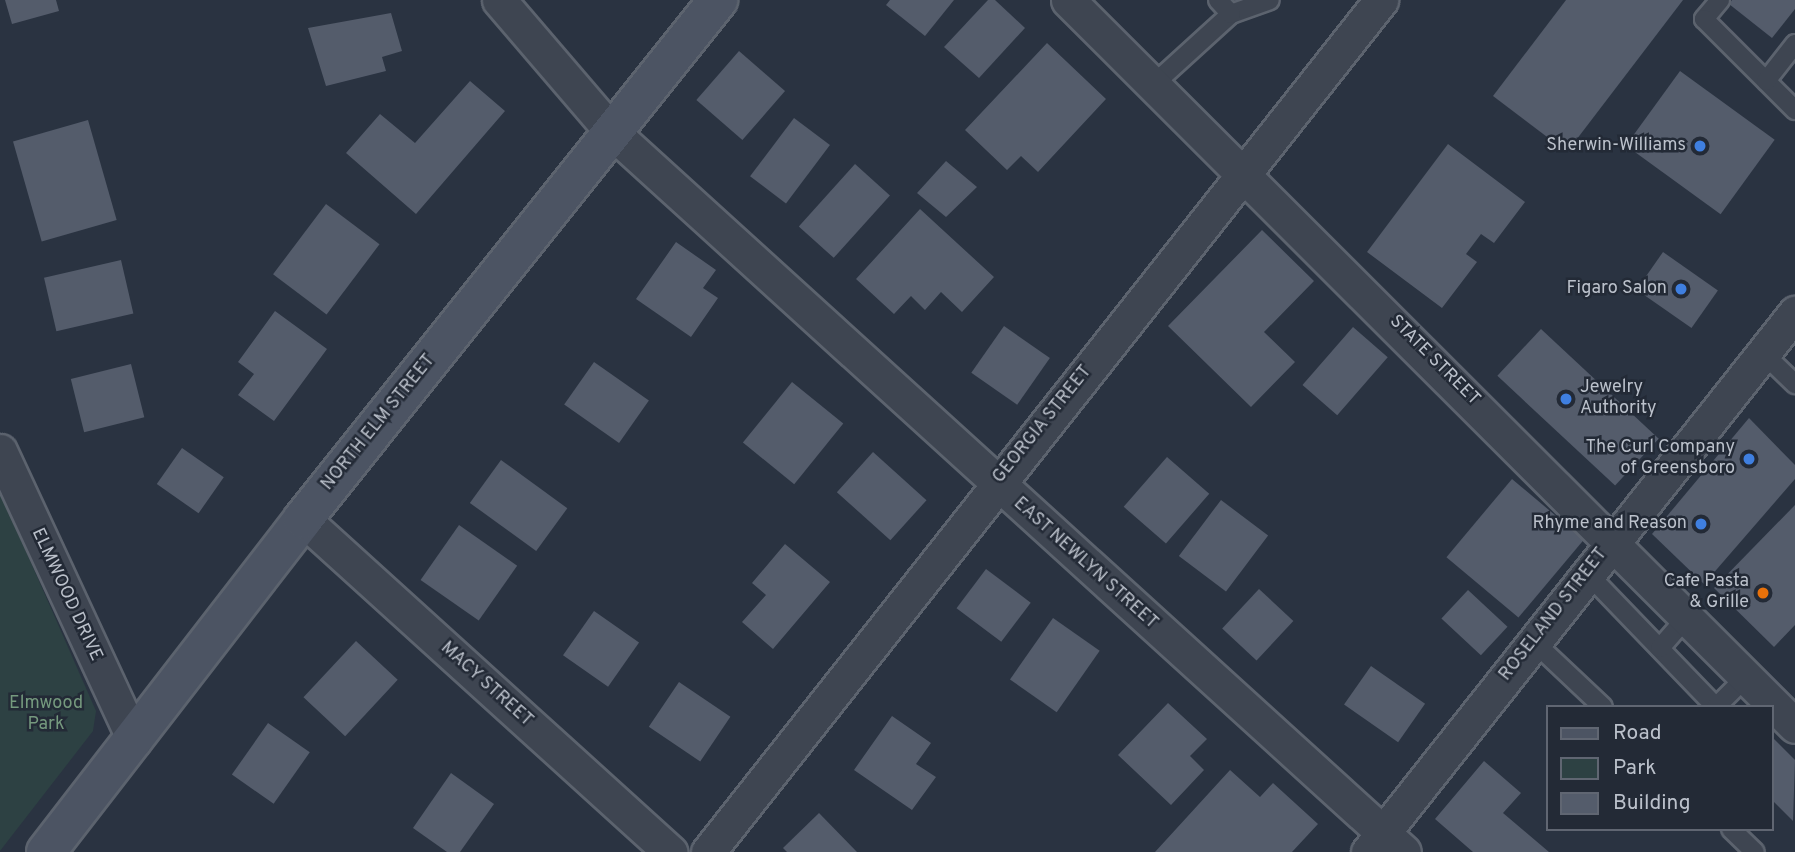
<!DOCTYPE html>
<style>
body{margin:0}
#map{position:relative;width:1795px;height:852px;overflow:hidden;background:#2a3341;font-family:Overpass,sans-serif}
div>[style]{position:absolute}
.green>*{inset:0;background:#2d4143}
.building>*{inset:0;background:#545c6b;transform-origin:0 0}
.roads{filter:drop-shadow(2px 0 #5c636e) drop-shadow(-2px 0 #5c636e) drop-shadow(0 2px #5c636e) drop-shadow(0 -2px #5c636e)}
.service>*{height:18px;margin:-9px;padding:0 9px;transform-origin:9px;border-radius:9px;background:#3e4551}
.minor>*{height:33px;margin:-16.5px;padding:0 16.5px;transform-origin:16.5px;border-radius:16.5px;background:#3e4551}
.secondary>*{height:38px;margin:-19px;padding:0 19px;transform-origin:19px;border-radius:19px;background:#4c5463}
.dots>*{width:19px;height:19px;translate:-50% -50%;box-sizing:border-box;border:4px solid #232a36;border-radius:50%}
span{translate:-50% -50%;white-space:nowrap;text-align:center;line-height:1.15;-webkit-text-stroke:5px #232a36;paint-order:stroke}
.poi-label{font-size:18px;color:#bbc1cb}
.right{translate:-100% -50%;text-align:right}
.left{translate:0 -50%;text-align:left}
.street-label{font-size:18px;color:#bbc1cb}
.park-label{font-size:18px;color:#75997e}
.legend{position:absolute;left:1546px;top:705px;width:228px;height:126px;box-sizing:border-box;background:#232a36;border:2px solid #606672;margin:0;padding:9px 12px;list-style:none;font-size:21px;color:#bbc1cb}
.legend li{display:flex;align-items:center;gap:14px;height:35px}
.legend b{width:35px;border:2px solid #606672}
</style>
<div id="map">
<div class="green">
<div style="clip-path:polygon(0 492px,96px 711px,93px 731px,0 851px)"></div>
</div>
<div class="building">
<div style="clip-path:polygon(5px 0,56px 0,59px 11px,12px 24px)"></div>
<div style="clip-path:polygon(890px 0,954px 0,925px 36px,886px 5px)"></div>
<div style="clip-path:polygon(988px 0,995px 0,1025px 28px,979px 78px,944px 47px)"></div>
<div style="clip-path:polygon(1566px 0,1683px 0,1567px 152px,1493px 96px)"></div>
<div style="clip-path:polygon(1732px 0,1795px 0,1795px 9px,1772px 38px,1729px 4px)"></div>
<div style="clip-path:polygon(391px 13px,402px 51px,382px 57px,386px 71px,326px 86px,308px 28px)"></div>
<div style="clip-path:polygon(1047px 43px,1106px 99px,1038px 172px,1021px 156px,1007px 170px,965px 130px)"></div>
<div style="left:739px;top:51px;width:61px;height:65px;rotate:41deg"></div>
<div style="left:1680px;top:71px;width:117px;height:92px;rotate:36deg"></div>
<div style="clip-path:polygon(470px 81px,505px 111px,416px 214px,346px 153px,380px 114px,415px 143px)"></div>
<div style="left:794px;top:118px;width:45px;height:73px;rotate:37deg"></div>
<div style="left:88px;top:120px;width:104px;height:78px;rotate:74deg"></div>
<div style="clip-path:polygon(1448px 144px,1525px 202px,1494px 243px,1481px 234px,1466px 254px,1477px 262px,1442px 308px,1367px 252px)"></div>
<div style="clip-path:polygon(946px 161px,977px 187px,946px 217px,917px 193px)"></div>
<div style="left:855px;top:164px;width:47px;height:84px;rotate:42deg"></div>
<div style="left:326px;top:204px;width:67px;height:88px;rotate:37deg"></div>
<div style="clip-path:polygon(920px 209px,994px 277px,962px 312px,941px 292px,925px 310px,911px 296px,894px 314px,856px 279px)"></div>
<div style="clip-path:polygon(1262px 230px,1314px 281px,1264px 332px,1295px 362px,1251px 407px,1168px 326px)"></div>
<div style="clip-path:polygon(676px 242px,716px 270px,703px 288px,718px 298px,691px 337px,636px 299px)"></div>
<div style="left:1663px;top:252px;width:67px;height:46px;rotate:35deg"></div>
<div style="left:121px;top:260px;width:55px;height:79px;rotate:77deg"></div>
<div style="clip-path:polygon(275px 311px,327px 349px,274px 421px,238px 395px,254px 374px,238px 362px)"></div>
<div style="left:1004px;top:326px;width:56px;height:57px;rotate:35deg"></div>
<div style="left:1353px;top:327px;width:46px;height:77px;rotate:41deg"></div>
<div style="left:1541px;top:329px;width:161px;height:64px;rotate:43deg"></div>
<div style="left:594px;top:362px;width:67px;height:52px;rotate:35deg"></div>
<div style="left:131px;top:364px;width:55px;height:62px;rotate:76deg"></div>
<div style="left:792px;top:382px;width:66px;height:78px;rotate:39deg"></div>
<div style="clip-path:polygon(1749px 418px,1795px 465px,1795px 479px,1704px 584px,1652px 534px)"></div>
<div style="left:182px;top:448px;width:51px;height:44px;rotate:35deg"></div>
<div style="left:873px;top:452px;width:72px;height:54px;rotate:42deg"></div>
<div style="left:1167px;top:457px;width:56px;height:66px;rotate:41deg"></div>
<div style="left:501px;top:460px;width:82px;height:53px;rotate:36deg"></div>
<div style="left:1512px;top:479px;width:94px;height:102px;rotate:40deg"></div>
<div style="left:1221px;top:500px;width:59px;height:70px;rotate:37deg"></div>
<div style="clip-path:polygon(1795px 505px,1795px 625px,1774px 647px,1714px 588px)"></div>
<div style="left:459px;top:525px;width:71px;height:67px;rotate:35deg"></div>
<div style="clip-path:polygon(785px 544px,830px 582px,773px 649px,742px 622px,766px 595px,752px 583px)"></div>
<div style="left:986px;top:569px;width:56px;height:49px;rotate:37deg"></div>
<div style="left:1259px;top:589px;width:47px;height:54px;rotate:43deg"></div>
<div style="left:1468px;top:590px;width:54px;height:39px;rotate:43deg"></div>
<div style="left:594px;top:611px;width:55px;height:54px;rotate:35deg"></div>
<div style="left:1053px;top:618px;width:57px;height:75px;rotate:35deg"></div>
<div style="left:356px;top:641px;width:57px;height:77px;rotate:43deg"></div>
<div style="left:1371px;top:666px;width:66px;height:47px;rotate:35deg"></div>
<div style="left:679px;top:682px;width:62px;height:54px;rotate:34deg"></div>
<div style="clip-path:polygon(1168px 703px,1207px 739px,1190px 756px,1204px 770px,1171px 805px,1118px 755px)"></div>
<div style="clip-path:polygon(892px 716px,931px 743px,916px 764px,936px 777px,912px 810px,854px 770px)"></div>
<div style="left:268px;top:723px;width:51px;height:63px;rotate:35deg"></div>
<div style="clip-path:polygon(1772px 737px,1795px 760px,1793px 821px,1772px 800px)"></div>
<div style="clip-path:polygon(1484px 761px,1521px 793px,1503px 813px,1549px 852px,1473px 852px,1435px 819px)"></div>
<div style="clip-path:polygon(1230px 770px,1260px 797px,1273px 783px,1318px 824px,1292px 852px,1155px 852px)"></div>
<div style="clip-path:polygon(451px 773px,494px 804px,460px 852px,447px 852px,413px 828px)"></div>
<div style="clip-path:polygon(819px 813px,857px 852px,787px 852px,783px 848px)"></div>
</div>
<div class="roads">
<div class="service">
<div style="left:1720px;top:0;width:25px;rotate:130deg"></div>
<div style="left:1704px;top:19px;width:129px;rotate:45deg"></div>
<div style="left:1231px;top:14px;width:41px;rotate:-19.7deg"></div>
<div style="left:1766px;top:81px;width:47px;rotate:-51.9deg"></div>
<div style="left:1154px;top:84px;width:104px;rotate:-42.3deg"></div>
<div style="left:1231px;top:14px;width:19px;rotate:-133deg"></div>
<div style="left:1763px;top:353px;width:45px;rotate:44.1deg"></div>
<div style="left:1587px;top:573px;width:186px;rotate:46.1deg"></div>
<div style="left:1533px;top:641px;width:96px;rotate:43.3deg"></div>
<div style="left:1660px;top:648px;width:40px;rotate:-49deg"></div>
<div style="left:1716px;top:707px;width:42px;rotate:-45deg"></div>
<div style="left:1731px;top:829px;width:33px;rotate:44deg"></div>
</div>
<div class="minor">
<div style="left:499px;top:0;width:174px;rotate:49.4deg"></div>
<div style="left:612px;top:132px;width:1070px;rotate:42.27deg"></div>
<div style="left:1068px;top:0;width:1027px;rotate:44.96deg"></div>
<div style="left:0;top:451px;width:319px;rotate:65.1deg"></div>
<div style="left:303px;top:519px;width:496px;rotate:42.2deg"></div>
<div style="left:708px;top:852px;width:1086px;rotate:-51.69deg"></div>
<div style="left:1368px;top:852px;width:688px;rotate:-51.61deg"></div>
</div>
<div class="secondary">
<div style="left:46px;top:852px;width:421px;rotate:-52.3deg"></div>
<div style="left:303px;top:519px;width:665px;rotate:-51.35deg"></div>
</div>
</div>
<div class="dots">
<div style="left:1700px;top:146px;background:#3f7fe0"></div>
<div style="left:1681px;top:289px;background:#3f7fe0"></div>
<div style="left:1566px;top:399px;background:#3f7fe0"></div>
<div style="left:1749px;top:459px;background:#3f7fe0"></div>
<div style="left:1701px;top:524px;background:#3f7fe0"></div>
<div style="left:1763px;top:593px;background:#e8710a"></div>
</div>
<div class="poi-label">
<span class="right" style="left:1686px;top:146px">Sherwin-Williams</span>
<span class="right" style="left:1667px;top:289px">Figaro Salon</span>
<span class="left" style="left:1580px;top:399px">Jewelry<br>Authority</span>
<span class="right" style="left:1735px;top:459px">The Curl Company<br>of Greensboro</span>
<span class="right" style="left:1687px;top:524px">Rhyme and Reason</span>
<span class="right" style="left:1749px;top:593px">Cafe Pasta<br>&amp; Grille</span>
</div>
<div class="street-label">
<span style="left:1434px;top:361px;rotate:45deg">STATE STREET</span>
<span style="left:379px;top:423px;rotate:-51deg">NORTH ELM STREET</span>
<span style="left:1043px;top:425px;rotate:-51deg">GEORGIA STREET</span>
<span style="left:1085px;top:564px;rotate:42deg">EAST NEWLYN STREET</span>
<span style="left:66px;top:595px;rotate:65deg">ELMWOOD DRIVE</span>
<span style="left:1554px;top:615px;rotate:-52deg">ROSELAND STREET</span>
<span style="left:486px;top:685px;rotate:42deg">MACY STREET</span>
</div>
<div class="park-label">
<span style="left:46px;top:715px">Elmwood<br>Park</span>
</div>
<ul class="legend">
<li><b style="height:9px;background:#4c5463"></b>Road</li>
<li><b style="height:19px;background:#2d4143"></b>Park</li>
<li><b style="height:19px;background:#545c6b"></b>Building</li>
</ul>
</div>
